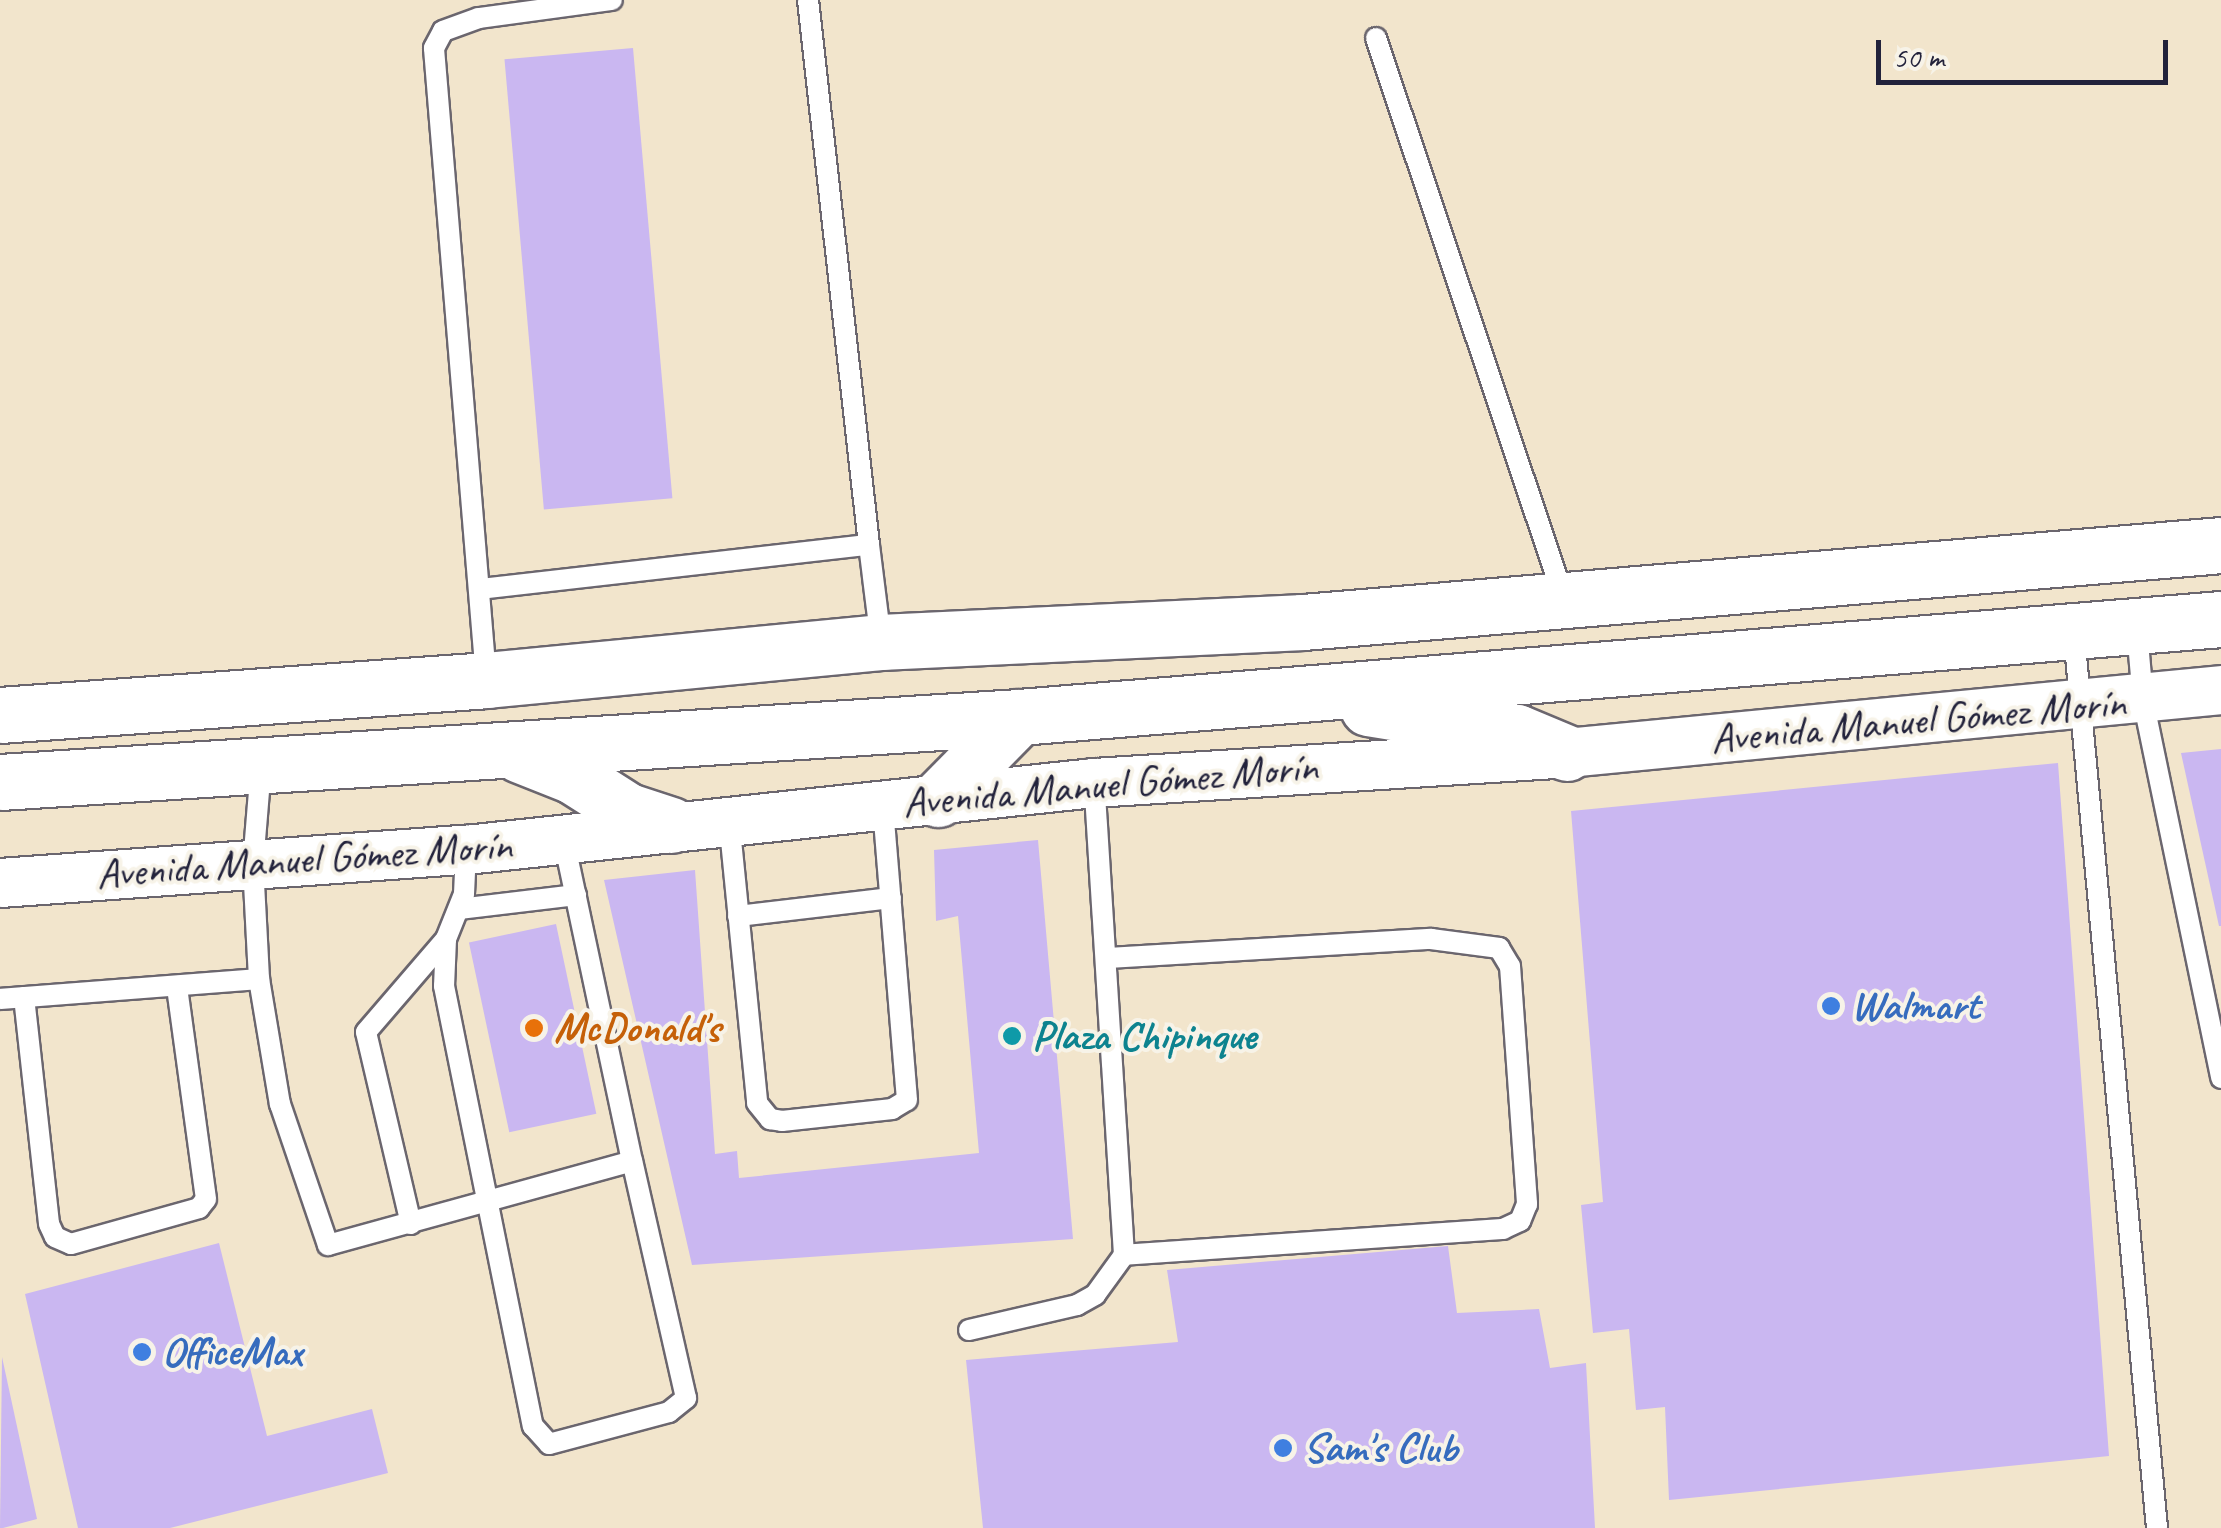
<!DOCTYPE html>
<meta charset="utf-8">
<style>
body{margin:0}
#map{position:relative;width:2221px;height:1528px;overflow:hidden;background:#f2e5cc;font-family:Caveat,sans-serif}
div>[style]{position:absolute}
.building>*{inset:0;background:#cab7f1;transform-origin:0 0}
.roads{filter:drop-shadow(2px 0 #6b666e) drop-shadow(-2px 0 #6b666e) drop-shadow(0 2px #6b666e) drop-shadow(0 -2px #6b666e)}
.service>*{height:20px;margin:-10px;padding:0 10px;transform-origin:10px;border-radius:10px;background:#fff}
.tertiary>*{height:48px;margin:-24px;padding:0 24px;transform-origin:24px;border-radius:24px;background:#fff}
.secondary>*{height:55px;margin:-27.5px;padding:0 27.5px;transform-origin:27.5px;border-radius:27.5px;background:#fff}
.dots>*{width:28px;height:28px;translate:-50% -50%;box-sizing:border-box;border:5px solid #f7f3e8;border-radius:50%}
span{translate:-50% -50%;white-space:nowrap;text-align:center;line-height:1.15;-webkit-text-stroke:8px #f7f3e8;paint-order:stroke}
.street-label{font-size:42px;color:#22223b}
.shop-label{font-size:42px;color:#366cbe;font-weight:700}
.left{translate:0 -50%;text-align:left}
.food-label{font-size:42px;color:#c56008;font-weight:700}
.culture-label{font-size:42px;color:#0d838f;font-weight:700}
.scale{position:absolute;left:1876px;top:40px;width:292px;height:45px;box-sizing:border-box;border:5px solid #22223b;border-top:0;padding-left:12px;font-size:30px;line-height:35px;white-space:nowrap;color:#22223b;-webkit-text-stroke:8px #f7f3e8;paint-order:stroke}
</style>
<div id="map">
<div class="building">
<div style="left:633px;top:48px;width:452px;height:129px;rotate:85deg"></div>
<div style="clip-path:polygon(2221px 749px,2221px 926px,2219px 926px,2181px 753px)"></div>
<div style="clip-path:polygon(2058px 763px,2109px 1456px,1669px 1500px,1665px 1407px,1636px 1410px,1629px 1329px,1593px 1333px,1581px 1205px,1603px 1202px,1571px 811px)"></div>
<div style="clip-path:polygon(1038px 840px,1073px 1239px,692px 1265px,604px 880px,695px 870px,715px 1154px,737px 1151px,739px 1178px,979px 1153px,958px 916px,936px 921px,934px 850px)"></div>
<div style="left:556px;top:924px;width:194px;height:89px;rotate:78deg"></div>
<div style="clip-path:polygon(219px 1243px,267px 1436px,372px 1409px,388px 1473px,170px 1528px,78px 1528px,25px 1294px)"></div>
<div style="clip-path:polygon(1448px 1246px,1457px 1313px,1539px 1309px,1550px 1368px,1586px 1363px,1595px 1528px,983px 1528px,966px 1360px,1178px 1342px,1167px 1270px)"></div>
<div style="clip-path:polygon(2px 1357px,37px 1519px,3px 1528px,0 1528px)"></div>
</div>
<div class="roads">
<div class="service">
<div style="left:1376px;top:38px;width:589px;rotate:71.47deg"></div>
<div style="left:869px;top:545px;width:98px;rotate:82.9deg"></div>
<div style="left:480px;top:589px;width:391px;rotate:-6.5deg"></div>
<div style="left:869px;top:545px;width:548px;rotate:-96.39deg"></div>
<div style="left:2137px;top:630px;width:70px;rotate:85.1deg"></div>
<div style="left:2143px;top:700px;width:386px;rotate:78.3deg"></div>
<div style="left:2074px;top:635px;width:897px;rotate:84.69deg"></div>
<div style="left:486px;top:677px;width:631px;rotate:-94.73deg"></div>
<div style="left:434px;top:48px;width:19px;rotate:-62deg"></div>
<div style="left:443px;top:31px;width:38px;rotate:-20deg"></div>
<div style="left:479px;top:18px;width:134px;rotate:-7.7deg"></div>
<div style="left:261px;top:767px;width:97px;rotate:94.7deg"></div>
<div style="left:253px;top:864px;width:115px;rotate:87deg"></div>
<div style="left:259px;top:979px;width:127px;rotate:80.5deg"></div>
<div style="left:280px;top:1104px;width:149px;rotate:71.2deg"></div>
<div style="left:328px;top:1245px;width:315px;rotate:-15.4deg"></div>
<div style="left:632px;top:1161px;width:328px;rotate:-102deg"></div>
<div style="left:729px;top:820px;width:284px;rotate:84.3deg"></div>
<div style="left:757px;top:1103px;width:21px;rotate:51deg"></div>
<div style="left:770px;top:1119px;width:12px;rotate:9deg"></div>
<div style="left:782px;top:1121px;width:111px;rotate:-6.2deg"></div>
<div style="left:892px;top:1109px;width:17px;rotate:-31deg"></div>
<div style="left:907px;top:1100px;width:295px;rotate:-94.7deg"></div>
<div style="left:466px;top:850px;width:44px;rotate:92.6deg"></div>
<div style="left:464px;top:894px;width:48px;rotate:111.8deg"></div>
<div style="left:446px;top:939px;width:47px;rotate:92.4deg"></div>
<div style="left:444px;top:986px;width:449px;rotate:78.6deg"></div>
<div style="left:533px;top:1426px;width:24px;rotate:48deg"></div>
<div style="left:549px;top:1444px;width:124px;rotate:-14.9deg"></div>
<div style="left:669px;top:1412px;width:22px;rotate:-39deg"></div>
<div style="left:686px;top:1398px;width:243px;rotate:-102.8deg"></div>
<div style="left:459px;top:909px;width:118px;rotate:-6.8deg"></div>
<div style="left:738px;top:916px;width:154px;rotate:-6.7deg"></div>
<div style="left:1108px;top:958px;width:324px;rotate:-3.4deg"></div>
<div style="left:1431px;top:939px;width:69px;rotate:7.5deg"></div>
<div style="left:1499px;top:948px;width:21px;rotate:59deg"></div>
<div style="left:1510px;top:966px;width:239px;rotate:85.9deg"></div>
<div style="left:1527px;top:1204px;width:18px;rotate:112deg"></div>
<div style="left:1520px;top:1221px;width:19px;rotate:155deg"></div>
<div style="left:1503px;top:1229px;width:380px;rotate:176.1deg"></div>
<div style="left:24px;top:997px;width:228px;rotate:83.7deg"></div>
<div style="left:49px;top:1224px;width:14px;rotate:65deg"></div>
<div style="left:55px;top:1237px;width:17px;rotate:24deg"></div>
<div style="left:71px;top:1244px;width:133px;rotate:-15.7deg"></div>
<div style="left:199px;top:1208px;width:11px;rotate:-52deg"></div>
<div style="left:206px;top:1199px;width:215px;rotate:-97.8deg"></div>
<div style="left:0;top:999px;width:260px;rotate:-4.4deg"></div>
<div style="left:411px;top:1224px;width:197px;rotate:-103.2deg"></div>
<div style="left:366px;top:1032px;width:123px;rotate:-49.3deg"></div>
<div style="left:969px;top:1330px;width:111px;rotate:-13deg"></div>
<div style="left:1077px;top:1305px;width:21px;rotate:-29deg"></div>
<div style="left:1095px;top:1295px;width:49px;rotate:-54.1deg"></div>
<div style="left:1124px;top:1255px;width:473px;rotate:-93.6deg"></div>
</div>
<div class="tertiary">
<div style="left:0;top:883px;width:467px;rotate:-4.1deg"></div>
<div style="left:466px;top:850px;width:632px;rotate:-6.09deg"></div>
<div style="left:1094px;top:783px;width:474px;rotate:-3.6deg"></div>
<div style="left:1567px;top:753px;width:657px;rotate:-5.5deg"></div>
</div>
<div class="secondary">
<div style="left:1368px;top:708px;width:151px;rotate:9.2deg"></div>
<div style="left:1517px;top:732px;width:54px;rotate:22.8deg"></div>
<div style="left:0;top:715px;width:487px;rotate:-4.1deg"></div>
<div style="left:486px;top:680px;width:397px;rotate:-5.5deg"></div>
<div style="left:881px;top:642px;width:422px;rotate:-2.7deg"></div>
<div style="left:1303px;top:622px;width:921px;rotate:-4.79deg"></div>
<div style="left:520px;top:755px;width:57px;rotate:21.6deg"></div>
<div style="left:573px;top:776px;width:65px;rotate:32.5deg"></div>
<div style="left:628px;top:811px;width:45px;rotate:18deg"></div>
<div style="left:0;top:782px;width:1021px;rotate:-3.65deg"></div>
<div style="left:1019px;top:717px;width:1206px;rotate:-4.66deg"></div>
<div style="left:938px;top:799px;width:115px;rotate:-45.4deg"></div>
</div>
</div>
<div class="dots">
<div style="left:1831px;top:1006px;background:#3f7fe0"></div>
<div style="left:534px;top:1028px;background:#e8710a"></div>
<div style="left:1012px;top:1036px;background:#0f9aa8"></div>
<div style="left:142px;top:1352px;background:#3f7fe0"></div>
<div style="left:1283px;top:1448px;background:#3f7fe0"></div>
</div>
<div class="street-label">
<span style="left:1918px;top:721px;rotate:-5deg">Avenida Manuel Gómez Morín</span>
<span style="left:1110px;top:785px;rotate:-5deg">Avenida Manuel Gómez Morín</span>
<span style="left:304px;top:860px;rotate:-4deg">Avenida Manuel Gómez Morín</span>
</div>
<div class="shop-label">
<span class="left" style="left:1851px;top:1006px">Walmart</span>
<span class="left" style="left:162px;top:1352px">OfficeMax</span>
<span class="left" style="left:1303px;top:1448px">Sam's Club</span>
</div>
<div class="food-label">
<span class="left" style="left:554px;top:1028px">McDonald's</span>
</div>
<div class="culture-label">
<span class="left" style="left:1032px;top:1036px">Plaza Chipinque</span>
</div>
<div class="scale">50 m</div>
</div>
